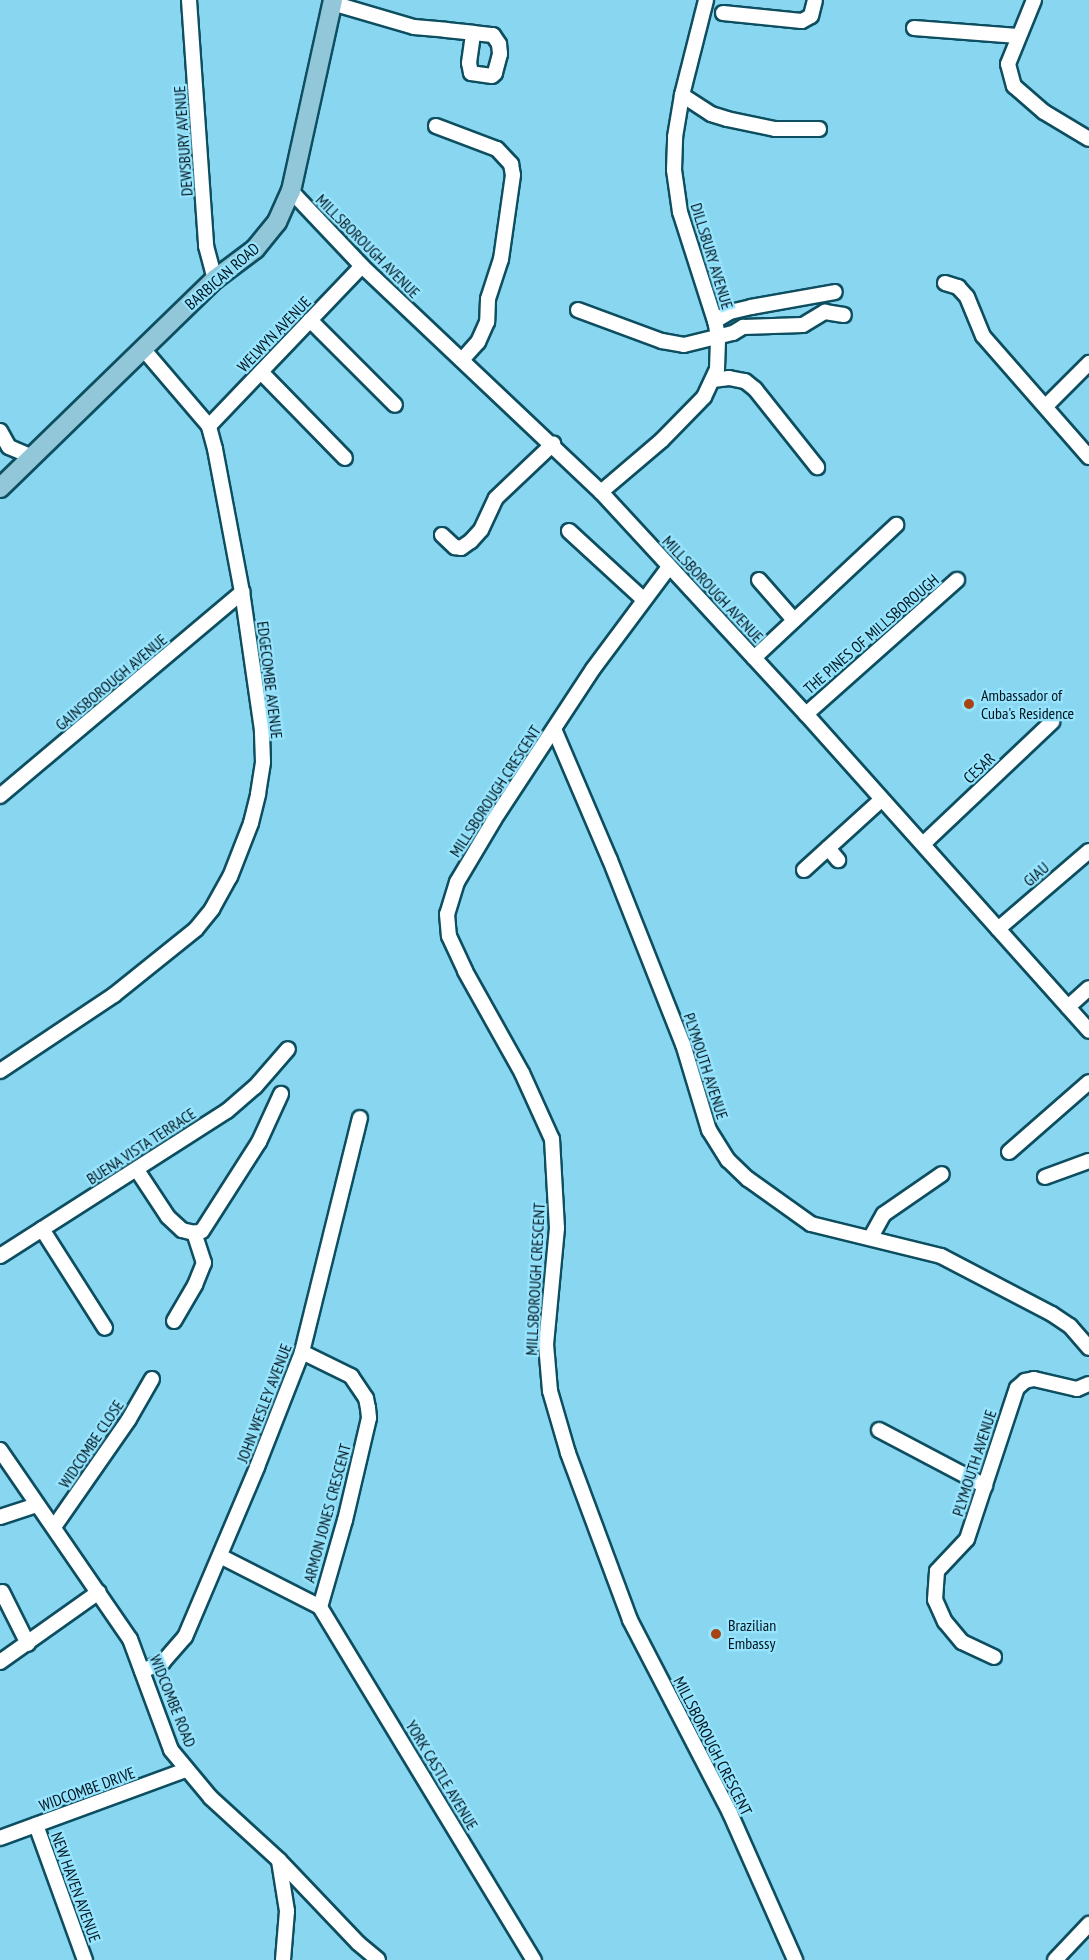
<!DOCTYPE html>
<style>
body{margin:0}
#map{position:relative;width:1089px;height:1960px;overflow:hidden;background:#89d6f0;font-family:"PT Sans Narrow",sans-serif}
div>[style]{position:absolute}
.roads{filter:drop-shadow(2px 0 #0d4e60) drop-shadow(-2px 0 #0d4e60) drop-shadow(0 2px #0d4e60) drop-shadow(0 -2px #0d4e60)}
.minor>*{height:14px;margin:-7px;padding:0 7px;transform-origin:7px;border-radius:7px;background:#fff}
.major>*{height:18px;margin:-9px;padding:0 9px;transform-origin:9px;border-radius:9px;background:#91c7d8}
.dots>*{width:16px;height:16px;translate:-50% -50%;box-sizing:border-box;border:3px solid #96e4fe;border-radius:50%}
span{translate:-50% -50%;white-space:nowrap;text-align:center;line-height:1.15;-webkit-text-stroke:4.5px #96e4fe;paint-order:stroke}
.street-label{font-size:16px;color:#00131b}
.poi-label{font-size:16px;color:#00131b}
.left{translate:0 -50%;text-align:left}
</style>
<div id="map">
<div class="roads">
<div class="minor">
<div style="left:189px;top:0;width:247px;rotate:86deg"></div>
<div style="left:206px;top:246px;width:34px;rotate:75deg"></div>
<div style="left:1034px;top:0;width:69px;rotate:112.1deg"></div>
<div style="left:1008px;top:64px;width:23px;rotate:75deg"></div>
<div style="left:1014px;top:86px;width:40px;rotate:41deg"></div>
<div style="left:1044px;top:112px;width:52px;rotate:31deg"></div>
<div style="left:332px;top:3px;width:85px;rotate:16.3deg"></div>
<div style="left:414px;top:27px;width:32px;rotate:5deg"></div>
<div style="left:446px;top:30px;width:27px;rotate:6deg"></div>
<div style="left:473px;top:33px;width:20px;rotate:6deg"></div>
<div style="left:493px;top:35px;width:11px;rotate:56deg"></div>
<div style="left:499px;top:44px;width:10px;rotate:84deg"></div>
<div style="left:500px;top:54px;width:20px;rotate:105deg"></div>
<div style="left:495px;top:73px;width:4px;rotate:135deg"></div>
<div style="left:492px;top:76px;width:21px;rotate:-172deg"></div>
<div style="left:471px;top:73px;width:10px;rotate:-101deg"></div>
<div style="left:469px;top:63px;width:30px;rotate:-82deg"></div>
<div style="left:723px;top:13px;width:79px;rotate:5.8deg"></div>
<div style="left:802px;top:21px;width:10px;rotate:-29deg"></div>
<div style="left:811px;top:16px;width:16px;rotate:-76deg"></div>
<div style="left:914px;top:28px;width:104px;rotate:4.4deg"></div>
<div style="left:682px;top:95px;width:35px;rotate:33deg"></div>
<div style="left:711px;top:114px;width:17px;rotate:17deg"></div>
<div style="left:727px;top:119px;width:49px;rotate:11.8deg"></div>
<div style="left:775px;top:129px;width:44px"></div>
<div style="left:436px;top:126px;width:65px;rotate:20.7deg"></div>
<div style="left:497px;top:149px;width:21px;rotate:47deg"></div>
<div style="left:511px;top:164px;width:11px;rotate:80deg"></div>
<div style="left:513px;top:175px;width:85px;rotate:98.1deg"></div>
<div style="left:501px;top:259px;width:42px;rotate:108deg"></div>
<div style="left:488px;top:299px;width:23px;rotate:92deg"></div>
<div style="left:487px;top:322px;width:22px;rotate:114deg"></div>
<div style="left:478px;top:342px;width:24px;rotate:132deg"></div>
<div style="left:291px;top:191px;width:103px;rotate:46.6deg"></div>
<div style="left:362px;top:266px;width:329px;rotate:43.4deg"></div>
<div style="left:601px;top:492px;width:302px;rotate:47.3deg"></div>
<div style="left:806px;top:714px;width:425px;rotate:48.2deg"></div>
<div style="left:945px;top:283px;width:14px;rotate:17deg"></div>
<div style="left:958px;top:287px;width:13px;rotate:48deg"></div>
<div style="left:967px;top:297px;width:42px;rotate:67.7deg"></div>
<div style="left:983px;top:336px;width:161px;rotate:48.8deg"></div>
<div style="left:578px;top:310px;width:90px;rotate:20.3deg"></div>
<div style="left:662px;top:341px;width:22px;rotate:10deg"></div>
<div style="left:684px;top:345px;width:50px;rotate:-13.8deg"></div>
<div style="left:733px;top:333px;width:12px;rotate:-31deg"></div>
<div style="left:743px;top:327px;width:60px;rotate:-1.9deg"></div>
<div style="left:803px;top:325px;width:26px;rotate:-31deg"></div>
<div style="left:825px;top:312px;width:19px;rotate:9deg"></div>
<div style="left:310px;top:320px;width:120px;rotate:45deg"></div>
<div style="left:715px;top:321px;width:17px;rotate:-31deg"></div>
<div style="left:730px;top:312px;width:22px;rotate:-13deg"></div>
<div style="left:751px;top:307px;width:85px;rotate:-10.1deg"></div>
<div style="left:261px;top:372px;width:120px;rotate:45.7deg"></div>
<div style="left:713px;top:380px;width:16px;rotate:-7deg"></div>
<div style="left:729px;top:378px;width:16px;rotate:11deg"></div>
<div style="left:745px;top:381px;width:13px;rotate:39deg"></div>
<div style="left:755px;top:389px;width:100px;rotate:51.5deg"></div>
<div style="left:1046px;top:406px;width:61px;rotate:-45deg"></div>
<div style="left:209px;top:426px;width:221px;rotate:-46.3deg"></div>
<div style="left:0;top:431px;width:18px;rotate:61deg"></div>
<div style="left:9px;top:447px;width:26px;rotate:23deg"></div>
<div style="left:601px;top:492px;width:80px;rotate:-40.4deg"></div>
<div style="left:662px;top:440px;width:60px;rotate:-45.7deg"></div>
<div style="left:704px;top:397px;width:31px;rotate:-65deg"></div>
<div style="left:717px;top:369px;width:33px;rotate:-88deg"></div>
<div style="left:718px;top:336px;width:15px;rotate:-101deg"></div>
<div style="left:715px;top:321px;width:114px;rotate:-107.8deg"></div>
<div style="left:680px;top:212px;width:42px;rotate:-98.1deg"></div>
<div style="left:674px;top:170px;width:33px;rotate:-88deg"></div>
<div style="left:675px;top:137px;width:43px;rotate:-80.5deg"></div>
<div style="left:682px;top:95px;width:98px;rotate:-75.8deg"></div>
<div style="left:569px;top:531px;width:100px;rotate:42.6deg"></div>
<div style="left:442px;top:535px;width:18px;rotate:43deg"></div>
<div style="left:455px;top:547px;width:6px;rotate:9deg"></div>
<div style="left:461px;top:548px;width:12px;rotate:-35deg"></div>
<div style="left:471px;top:541px;width:15px;rotate:-48deg"></div>
<div style="left:481px;top:530px;width:35px;rotate:-65deg"></div>
<div style="left:496px;top:498px;width:79px;rotate:-43.5deg"></div>
<div style="left:669px;top:567px;width:127px;rotate:126.7deg"></div>
<div style="left:593px;top:669px;width:181px;rotate:123.3deg"></div>
<div style="left:494px;top:820px;width:72px;rotate:120.8deg"></div>
<div style="left:457px;top:882px;width:34px;rotate:107deg"></div>
<div style="left:447px;top:914px;width:22px;rotate:85deg"></div>
<div style="left:449px;top:936px;width:38px;rotate:65deg"></div>
<div style="left:465px;top:971px;width:117px;rotate:60.8deg"></div>
<div style="left:522px;top:1073px;width:72px;rotate:65.6deg"></div>
<div style="left:552px;top:1139px;width:89px;rotate:86.8deg"></div>
<div style="left:557px;top:1228px;width:117px;rotate:95.4deg"></div>
<div style="left:546px;top:1344px;width:47px;rotate:85.1deg"></div>
<div style="left:550px;top:1391px;width:65px;rotate:73.8deg"></div>
<div style="left:568px;top:1453px;width:178px;rotate:69.6deg"></div>
<div style="left:630px;top:1620px;width:217px;rotate:62.6deg"></div>
<div style="left:730px;top:1813px;width:161px;rotate:66.1deg"></div>
<div style="left:759px;top:580px;width:53px;rotate:48.8deg"></div>
<div style="left:754px;top:658px;width:195px;rotate:-43.1deg"></div>
<div style="left:806px;top:714px;width:202px;rotate:-41.6deg"></div>
<div style="left:554px;top:729px;width:142px;rotate:66.9deg"></div>
<div style="left:610px;top:860px;width:198px;rotate:68.4deg"></div>
<div style="left:683px;top:1044px;width:90px;rotate:73.2deg"></div>
<div style="left:709px;top:1130px;width:36px;rotate:58deg"></div>
<div style="left:728px;top:1160px;width:28px;rotate:44deg"></div>
<div style="left:748px;top:1179px;width:77px;rotate:35.5deg"></div>
<div style="left:811px;top:1224px;width:134px;rotate:13.8deg"></div>
<div style="left:941px;top:1256px;width:125px;rotate:27.6deg"></div>
<div style="left:1052px;top:1314px;width:22px;rotate:34deg"></div>
<div style="left:1070px;top:1326px;width:29px;rotate:49deg"></div>
<div style="left:0;top:796px;width:317px;rotate:-40.1deg"></div>
<div style="left:923px;top:844px;width:178px;rotate:-43.4deg"></div>
<div style="left:828px;top:848px;width:16px;rotate:50deg"></div>
<div style="left:804px;top:870px;width:105px;rotate:-42.3deg"></div>
<div style="left:998px;top:929px;width:120px;rotate:-40.6deg"></div>
<div style="left:1068px;top:1007px;width:28px;rotate:-42deg"></div>
<div style="left:0;top:1071px;width:137px;rotate:-33.7deg"></div>
<div style="left:114px;top:995px;width:105px;rotate:-38.8deg"></div>
<div style="left:196px;top:929px;width:26px;rotate:-51deg"></div>
<div style="left:212px;top:909px;width:37px;rotate:-61deg"></div>
<div style="left:230px;top:877px;width:58px;rotate:-68.7deg"></div>
<div style="left:251px;top:823px;width:30px;rotate:-76deg"></div>
<div style="left:258px;top:794px;width:32px;rotate:-81deg"></div>
<div style="left:263px;top:762px;width:32px;rotate:-92deg"></div>
<div style="left:262px;top:730px;width:139px;rotate:-98.2deg"></div>
<div style="left:242px;top:592px;width:146px;rotate:-100.7deg"></div>
<div style="left:215px;top:449px;width:24px;rotate:-105deg"></div>
<div style="left:209px;top:426px;width:100px;rotate:-130.5deg"></div>
<div style="left:1009px;top:1152px;width:106px;rotate:-41.2deg"></div>
<div style="left:137px;top:1170px;width:56px;rotate:56.6deg"></div>
<div style="left:168px;top:1217px;width:19px;rotate:43deg"></div>
<div style="left:182px;top:1230px;width:12px;rotate:14deg"></div>
<div style="left:194px;top:1233px;width:8px;rotate:-14deg"></div>
<div style="left:202px;top:1231px;width:106px;rotate:-57.4deg"></div>
<div style="left:259px;top:1142px;width:53px;rotate:-65.4deg"></div>
<div style="left:1045px;top:1177px;width:47px;rotate:-20deg"></div>
<div style="left:42px;top:1229px;width:117px;rotate:57.5deg"></div>
<div style="left:871px;top:1237px;width:26px;rotate:-61deg"></div>
<div style="left:884px;top:1214px;width:70px;rotate:-34.6deg"></div>
<div style="left:0;top:1256px;width:269px;rotate:-32.6deg"></div>
<div style="left:227px;top:1111px;width:37px;rotate:-41deg"></div>
<div style="left:255px;top:1087px;width:50px;rotate:-49deg"></div>
<div style="left:174px;top:1321px;width:42px;rotate:-59.7deg"></div>
<div style="left:195px;top:1285px;width:24px;rotate:-68deg"></div>
<div style="left:204px;top:1263px;width:32px;rotate:-108deg"></div>
<div style="left:302px;top:1352px;width:55px;rotate:26.1deg"></div>
<div style="left:351px;top:1376px;width:27px;rotate:56deg"></div>
<div style="left:366px;top:1398px;width:10px;rotate:79deg"></div>
<div style="left:368px;top:1408px;width:10px;rotate:84deg"></div>
<div style="left:369px;top:1418px;width:105px;rotate:103.2deg"></div>
<div style="left:345px;top:1520px;width:91px;rotate:106deg"></div>
<div style="left:879px;top:1430px;width:120px;rotate:27.8deg"></div>
<div style="left:0;top:1450px;width:229px;rotate:55.5deg"></div>
<div style="left:130px;top:1639px;width:118px;rotate:69.7deg"></div>
<div style="left:171px;top:1750px;width:62px;rotate:50.2deg"></div>
<div style="left:211px;top:1798px;width:92px;rotate:42.4deg"></div>
<div style="left:279px;top:1860px;width:115px;rotate:46.4deg"></div>
<div style="left:358px;top:1943px;width:26px;rotate:40deg"></div>
<div style="left:0;top:1517px;width:39px;rotate:-18deg"></div>
<div style="left:54px;top:1527px;width:131px;rotate:-55.2deg"></div>
<div style="left:129px;top:1419px;width:46px;rotate:-60.1deg"></div>
<div style="left:220px;top:1556px;width:112px;rotate:27deg"></div>
<div style="left:2px;top:1592px;width:58px;rotate:63.4deg"></div>
<div style="left:320px;top:1607px;width:413px;rotate:58.8deg"></div>
<div style="left:994px;top:1657px;width:35px;rotate:-155deg"></div>
<div style="left:962px;top:1642px;width:26px;rotate:-130deg"></div>
<div style="left:945px;top:1622px;width:24px;rotate:-114deg"></div>
<div style="left:935px;top:1600px;width:29px;rotate:-86deg"></div>
<div style="left:937px;top:1571px;width:44px;rotate:-46.8deg"></div>
<div style="left:967px;top:1539px;width:159px;rotate:-71.7deg"></div>
<div style="left:1017px;top:1388px;width:11px;rotate:-41deg"></div>
<div style="left:1025px;top:1381px;width:9px;rotate:-13deg"></div>
<div style="left:1034px;top:1379px;width:44px;rotate:13.1deg"></div>
<div style="left:1077px;top:1389px;width:13px;rotate:-23deg"></div>
<div style="left:0;top:1662px;width:121px;rotate:-35.3deg"></div>
<div style="left:142px;top:1671px;width:23px;rotate:-23deg"></div>
<div style="left:163px;top:1662px;width:33px;rotate:-49deg"></div>
<div style="left:185px;top:1637px;width:185px;rotate:-67deg"></div>
<div style="left:257px;top:1467px;width:123px;rotate:-68.6deg"></div>
<div style="left:302px;top:1352px;width:241px;rotate:-76.1deg"></div>
<div style="left:36px;top:1825px;width:144px;rotate:70.1deg"></div>
<div style="left:0;top:1838px;width:198px;rotate:-20.1deg"></div>
<div style="left:279px;top:1861px;width:51px;rotate:80.9deg"></div>
<div style="left:287px;top:1911px;width:49px;rotate:94.7deg"></div>
<div style="left:1055px;top:1960px;width:50px;rotate:-46.6deg"></div>
</div>
<div class="major">
<div style="left:0;top:488px;width:300px;rotate:-44.2deg"></div>
<div style="left:215px;top:279px;width:50px;rotate:-36.9deg"></div>
<div style="left:255px;top:249px;width:35px;rotate:-51deg"></div>
<div style="left:277px;top:222px;width:34px;rotate:-66deg"></div>
<div style="left:291px;top:191px;width:196px;rotate:-77.6deg"></div>
</div>
</div>
<div class="dots">
<div style="left:969px;top:704px;background:#a84314"></div>
<div style="left:716px;top:1634px;background:#a84314"></div>
</div>
<div class="street-label">
<span style="left:183px;top:141px;rotate:-94deg">DEWSBURY AVENUE</span>
<span style="left:368px;top:246px;rotate:45deg">MILLSBOROUGH AVENUE</span>
<span style="left:712px;top:256px;rotate:73deg">DILLSBURY AVENUE</span>
<span style="left:222px;top:276px;rotate:-41deg">BARBICAN ROAD</span>
<span style="left:274px;top:334px;rotate:-46deg">WELWYN AVENUE</span>
<span style="left:713px;top:589px;rotate:47deg">MILLSBOROUGH AVENUE</span>
<span style="left:871px;top:634px;rotate:-41deg">THE PINES OF MILLSBOROUGH</span>
<span style="left:270px;top:680px;rotate:83deg">EDGECOMBE AVENUE</span>
<span style="left:111px;top:682px;rotate:-40deg">GAINSBOROUGH AVENUE</span>
<span style="left:979px;top:768px;rotate:-43deg">CESAR</span>
<span style="left:495px;top:791px;rotate:-57deg">MILLSBOROUGH CRESCENT</span>
<span style="left:1036px;top:874px;rotate:-41deg">GIAU</span>
<span style="left:706px;top:1066px;rotate:72deg">PLYMOUTH AVENUE</span>
<span style="left:141px;top:1146px;rotate:-33deg">BUENA VISTA TERRACE</span>
<span style="left:535px;top:1279px;rotate:-87deg">MILLSBOROUGH CRESCENT</span>
<span style="left:264px;top:1403px;rotate:-69deg">JOHN WESLEY AVENUE</span>
<span style="left:91px;top:1444px;rotate:-56deg">WIDCOMBE CLOSE</span>
<span style="left:974px;top:1463px;rotate:-72deg">PLYMOUTH AVENUE</span>
<span style="left:327px;top:1513px;rotate:-75deg">ARMON JONES CRESCENT</span>
<span style="left:173px;top:1701px;rotate:68deg">WIDCOMBE ROAD</span>
<span style="left:713px;top:1746px;rotate:63deg">MILLSBOROUGH CRESCENT</span>
<span style="left:442px;top:1775px;rotate:59deg">YORK CASTLE AVENUE</span>
<span style="left:87px;top:1789px;rotate:-20deg">WIDCOMBE DRIVE</span>
<span style="left:76px;top:1887px;rotate:70deg">NEW HAVEN AVENUE</span>
</div>
<div class="poi-label">
<span class="left" style="left:981px;top:704px">Ambassador of<br>Cuba's Residence</span>
<span class="left" style="left:728px;top:1634px">Brazilian<br>Embassy</span>
</div>
</div>
